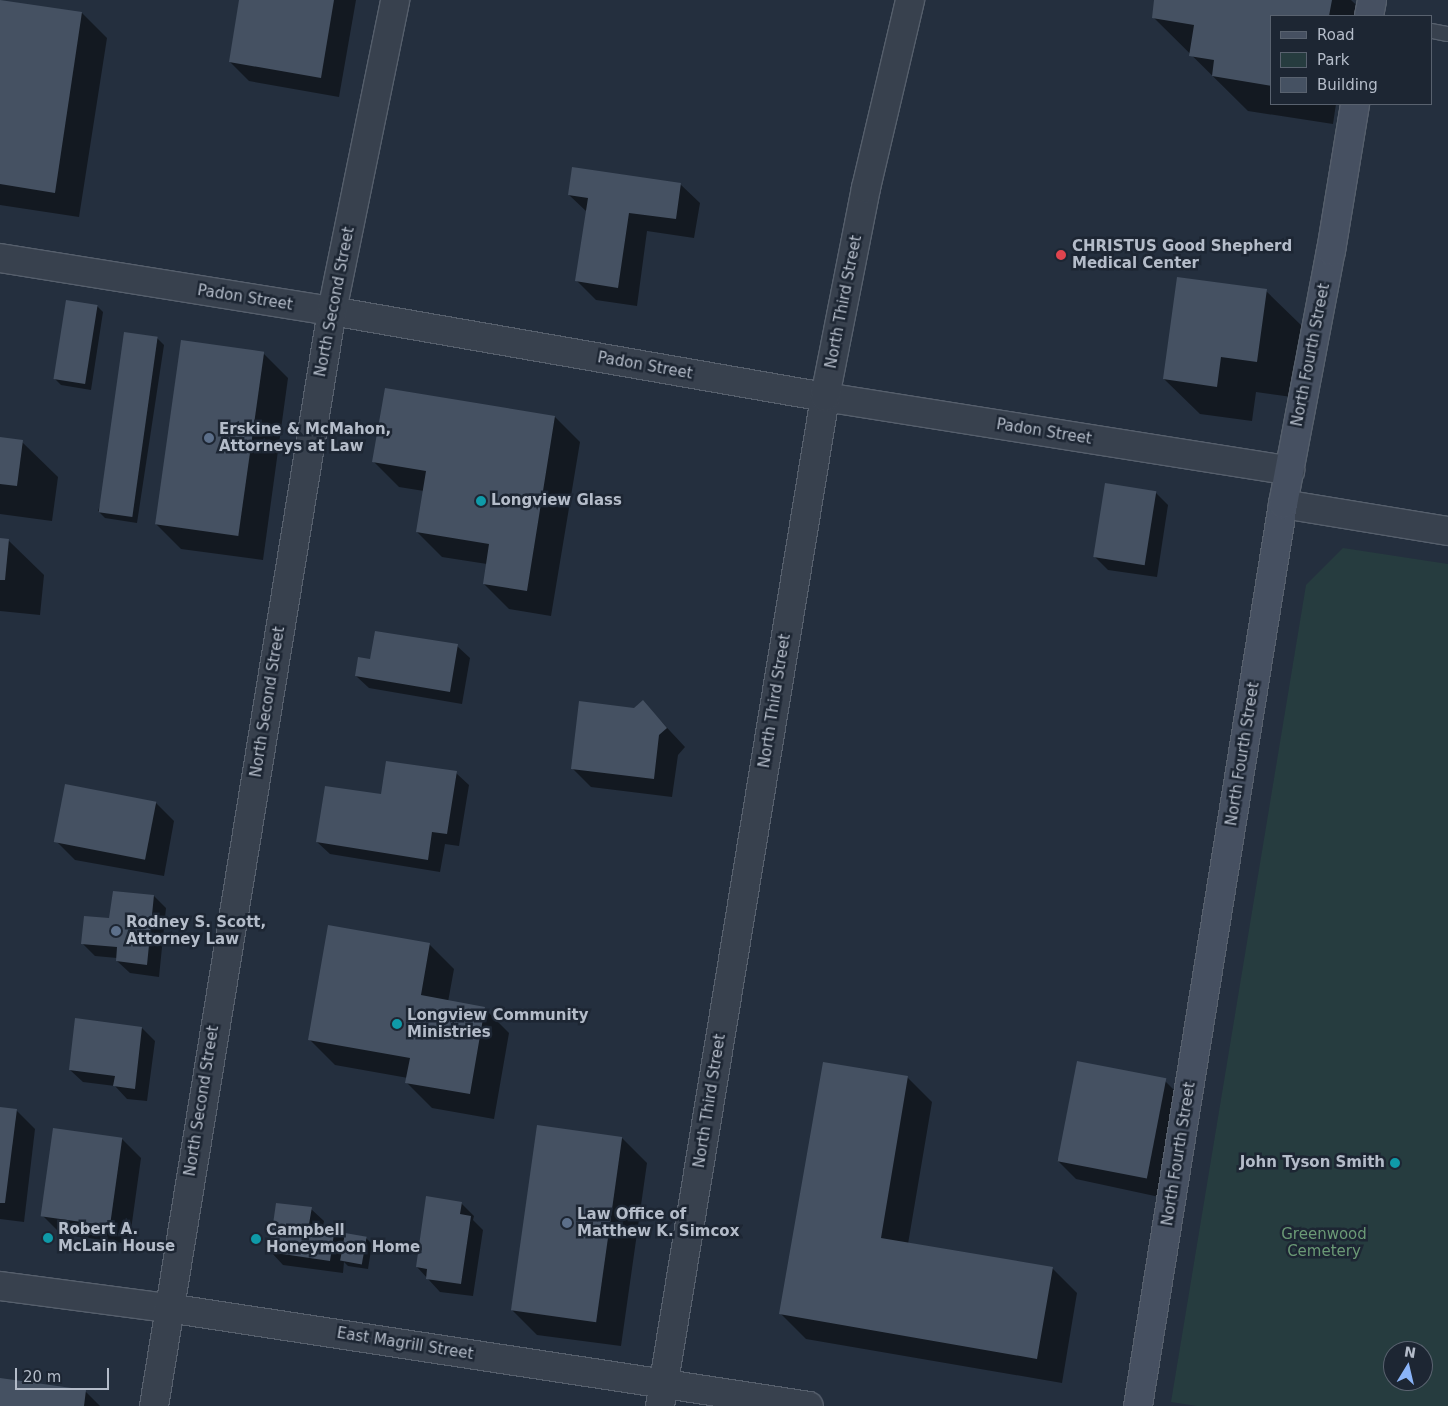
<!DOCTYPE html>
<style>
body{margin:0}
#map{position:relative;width:1448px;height:1406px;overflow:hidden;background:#242f3e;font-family:"DejaVu Sans",sans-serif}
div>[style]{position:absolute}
.green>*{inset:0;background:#263c3f}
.shadow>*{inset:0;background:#0007}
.building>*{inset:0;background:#455162;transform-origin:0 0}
.roads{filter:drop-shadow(1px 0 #565f6c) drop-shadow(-1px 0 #565f6c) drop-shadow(0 1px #565f6c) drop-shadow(0 -1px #565f6c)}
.lane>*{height:14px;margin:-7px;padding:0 7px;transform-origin:7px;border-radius:7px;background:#38414e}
.street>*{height:28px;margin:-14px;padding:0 14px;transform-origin:14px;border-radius:14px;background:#38414e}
.secondary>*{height:28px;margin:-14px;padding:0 14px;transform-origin:14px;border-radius:14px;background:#465061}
.dots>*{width:14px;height:14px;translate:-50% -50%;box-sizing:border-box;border:2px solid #1d2633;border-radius:50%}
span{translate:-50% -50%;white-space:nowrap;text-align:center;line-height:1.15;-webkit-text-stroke:5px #1d2633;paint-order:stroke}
.poi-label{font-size:15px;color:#b4bcc9;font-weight:700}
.left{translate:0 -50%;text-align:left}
.right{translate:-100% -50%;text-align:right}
.street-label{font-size:15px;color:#b4bcc9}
.park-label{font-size:15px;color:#6b9a76}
.legend{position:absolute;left:1270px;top:15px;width:162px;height:90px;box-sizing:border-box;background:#1d2633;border:1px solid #59626f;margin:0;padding:6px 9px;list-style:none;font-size:15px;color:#b4bcc9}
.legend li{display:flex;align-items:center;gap:10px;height:25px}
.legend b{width:25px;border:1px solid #59626f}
.north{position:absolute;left:1383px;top:1341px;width:50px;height:50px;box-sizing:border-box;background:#1d2633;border:1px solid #59626f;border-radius:50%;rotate:9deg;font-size:14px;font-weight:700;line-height:20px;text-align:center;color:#b4bcc9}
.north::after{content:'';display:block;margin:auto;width:18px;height:22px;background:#8ab4f8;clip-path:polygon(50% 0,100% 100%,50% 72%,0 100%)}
.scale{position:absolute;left:15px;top:1368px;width:94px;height:22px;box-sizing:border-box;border:2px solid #b4bcc9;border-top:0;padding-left:6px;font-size:15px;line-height:18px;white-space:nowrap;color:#b4bcc9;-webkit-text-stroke:4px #1d2633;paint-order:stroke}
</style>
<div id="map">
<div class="green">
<div style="clip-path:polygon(evenodd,1343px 548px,1448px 564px,1448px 1406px,1197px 1406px,1171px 1402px,1306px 585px,1343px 548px,1393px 1351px,1423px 1351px,1423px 1381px,1393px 1381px,1393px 1351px)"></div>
</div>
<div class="shadow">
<div style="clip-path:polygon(241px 0,356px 0,339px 97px,249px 81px,230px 62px)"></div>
<div style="clip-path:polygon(1156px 0,1351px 0,1368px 16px,1272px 16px,1272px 104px,1336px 104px,1333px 124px,1248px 111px,1153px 17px)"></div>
<div style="clip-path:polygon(0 1px,82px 13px,107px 38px,79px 217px,0 205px)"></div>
<div style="clip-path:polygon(680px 184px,700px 203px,694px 238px,647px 231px,637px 306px,596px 300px,577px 281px,587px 212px,569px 195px)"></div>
<div style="clip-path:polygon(1266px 291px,1302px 326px,1292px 397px,1256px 392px,1252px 421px,1200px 414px,1164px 379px)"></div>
<div style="clip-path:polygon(97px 306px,103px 312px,91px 390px,61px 385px,55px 379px)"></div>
<div style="clip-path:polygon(157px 338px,164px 345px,137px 523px,105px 518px,98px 511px)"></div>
<div style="clip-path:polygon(263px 353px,288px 378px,263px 560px,181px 549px,156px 524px)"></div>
<div style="clip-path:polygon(555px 417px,580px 442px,551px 616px,509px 609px,484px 584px,487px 564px,442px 557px,417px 532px,424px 491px,399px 487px,374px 462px)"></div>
<div style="clip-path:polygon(0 439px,22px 442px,58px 477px,52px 521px,0 514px)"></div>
<div style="clip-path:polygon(1155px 492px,1168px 505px,1157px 577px,1108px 570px,1095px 557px)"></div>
<div style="clip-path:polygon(0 539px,8px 540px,44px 575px,40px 615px,0 611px)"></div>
<div style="clip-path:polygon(457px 646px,470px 658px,462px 704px,369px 688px,356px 676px)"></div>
<div style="clip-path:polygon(643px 702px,685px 747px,678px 755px,672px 797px,591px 787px,572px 768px)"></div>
<div style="clip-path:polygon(456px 773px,469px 785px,459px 846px,445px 844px,440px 872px,330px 854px,317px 842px,382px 796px)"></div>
<div style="clip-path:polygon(155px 802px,174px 821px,164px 876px,75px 860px,56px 841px)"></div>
<div style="clip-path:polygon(154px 896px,166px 908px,159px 977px,130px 973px,117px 961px,117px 958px,95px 956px,82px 943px,111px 920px)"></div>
<div style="clip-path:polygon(429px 944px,454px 969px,448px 1002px,484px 1008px,509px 1033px,494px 1119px,432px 1108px,407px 1083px,408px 1078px,335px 1065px,310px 1040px)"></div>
<div style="clip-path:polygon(142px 1028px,155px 1041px,147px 1101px,127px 1099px,115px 1086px,83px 1082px,70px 1070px)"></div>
<div style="clip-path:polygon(907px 1077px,932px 1102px,908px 1244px,1052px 1268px,1077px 1293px,1062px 1383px,806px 1339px,781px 1314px)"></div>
<div style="clip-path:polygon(1165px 1081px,1184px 1100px,1164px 1198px,1076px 1179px,1057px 1160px)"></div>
<div style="clip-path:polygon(0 1108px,16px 1110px,35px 1129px,24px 1222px,0 1219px)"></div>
<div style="clip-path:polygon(622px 1138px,647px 1163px,621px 1346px,537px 1335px,512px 1310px)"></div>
<div style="clip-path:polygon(122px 1139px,141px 1158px,129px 1244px,61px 1234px,42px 1215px)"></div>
<div style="clip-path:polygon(461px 1203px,474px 1216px,473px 1220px,483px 1230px,473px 1296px,440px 1292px,417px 1267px)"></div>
<div style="clip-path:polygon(311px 1209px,324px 1221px,323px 1227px,334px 1228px,345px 1239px,366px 1238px,372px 1244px,368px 1269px,348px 1266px,344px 1262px,343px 1273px,283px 1265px,271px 1252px)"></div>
<div style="clip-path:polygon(0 1379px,86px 1392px,100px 1406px,0 1406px)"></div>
</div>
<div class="building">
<div style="clip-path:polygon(0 0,82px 12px,55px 193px,0 184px)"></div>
<div style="clip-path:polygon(239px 0,334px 0,321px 78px,229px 62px)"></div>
<div style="clip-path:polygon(1154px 0,1332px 0,1329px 16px,1272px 16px,1272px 86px,1212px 76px,1214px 60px,1189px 56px,1194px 25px,1152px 18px)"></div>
<div style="clip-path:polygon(572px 167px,681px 183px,676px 219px,629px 213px,618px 288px,575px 281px,588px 198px,568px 195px)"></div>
<div style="clip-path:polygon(1177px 277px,1267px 289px,1257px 362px,1221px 357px,1217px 387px,1163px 379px)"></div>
<div style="left:66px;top:300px;width:32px;height:80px;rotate:9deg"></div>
<div style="left:124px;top:332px;width:34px;height:182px;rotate:8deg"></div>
<div style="left:181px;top:340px;width:84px;height:186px;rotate:8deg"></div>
<div style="clip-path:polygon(385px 388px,555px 416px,527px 591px,483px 584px,489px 544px,416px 532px,426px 471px,372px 462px)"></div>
<div style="clip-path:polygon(0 437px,23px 440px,17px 486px,0 484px)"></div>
<div style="left:1105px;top:483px;width:52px;height:75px;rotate:9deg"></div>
<div style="clip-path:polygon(0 538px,9px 539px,5px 580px,0 580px)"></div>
<div style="clip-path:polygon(375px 631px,458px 644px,450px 692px,355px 676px,358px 657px,370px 659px)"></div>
<div style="clip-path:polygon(643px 700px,667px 728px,659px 735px,654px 779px,571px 769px,579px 701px,634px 708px)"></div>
<div style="clip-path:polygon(386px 761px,457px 771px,447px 834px,432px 832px,428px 860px,316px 842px,325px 786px,381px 794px)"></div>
<div style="left:65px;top:784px;width:93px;height:59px;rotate:11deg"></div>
<div style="clip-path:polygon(113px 891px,154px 895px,147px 965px,116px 961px,117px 947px,81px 944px,84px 916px,109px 918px)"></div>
<div style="clip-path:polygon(328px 925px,430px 943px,421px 995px,485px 1007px,470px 1094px,405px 1083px,410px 1058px,308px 1040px)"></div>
<div style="clip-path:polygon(75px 1018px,142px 1027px,135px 1089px,113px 1086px,115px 1076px,69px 1070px)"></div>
<div style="left:1077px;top:1061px;width:91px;height:102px;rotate:11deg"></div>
<div style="clip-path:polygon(823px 1062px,908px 1076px,881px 1238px,1053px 1267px,1037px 1359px,779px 1314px)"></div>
<div style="clip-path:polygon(0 1107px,17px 1109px,5px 1203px,0 1203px)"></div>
<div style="left:537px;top:1125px;width:86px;height:187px;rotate:8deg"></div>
<div style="left:53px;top:1128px;width:70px;height:89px;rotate:8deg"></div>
<div style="clip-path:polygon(426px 1196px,462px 1202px,460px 1214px,471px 1216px,461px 1284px,426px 1279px,427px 1269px,416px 1267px)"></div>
<div style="clip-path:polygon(276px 1203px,312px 1207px,309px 1224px,335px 1227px,330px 1261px,269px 1252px)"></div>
<div style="left:345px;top:1233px;width:22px;height:28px;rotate:10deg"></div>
<div style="clip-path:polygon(0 1378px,86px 1390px,84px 1406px,0 1406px)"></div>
</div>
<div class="roads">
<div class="lane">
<div style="left:1432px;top:31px;width:16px;rotate:11deg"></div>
</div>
<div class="street">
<div style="left:0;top:258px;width:336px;rotate:9.1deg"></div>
<div style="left:332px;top:311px;width:500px;rotate:9.9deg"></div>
<div style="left:825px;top:397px;width:471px;rotate:9deg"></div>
<div style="left:1283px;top:504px;width:167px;rotate:9.3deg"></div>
<div style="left:0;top:1286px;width:169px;rotate:7.5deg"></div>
<div style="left:168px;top:1308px;width:648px;rotate:8.69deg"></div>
<div style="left:154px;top:1406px;width:1109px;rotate:-80.77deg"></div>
<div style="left:332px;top:311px;width:317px;rotate:-78.5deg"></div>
<div style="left:660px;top:1406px;width:1022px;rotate:-80.71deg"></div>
<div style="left:825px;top:397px;width:213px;rotate:-78.9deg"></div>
<div style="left:866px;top:188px;width:193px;rotate:-76.8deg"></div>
</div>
<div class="secondary">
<div style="left:1369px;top:16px;width:16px;rotate:-79deg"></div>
<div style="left:1138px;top:1406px;width:914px;rotate:-80.87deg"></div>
<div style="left:1283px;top:504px;width:258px;rotate:-79.3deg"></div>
<div style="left:1331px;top:251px;width:149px;rotate:-80.7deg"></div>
</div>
</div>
<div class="dots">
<div style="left:1061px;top:255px;background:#e0444e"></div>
<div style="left:209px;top:438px;background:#5c6f8a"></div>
<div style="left:481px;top:501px;background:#0f9aa8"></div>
<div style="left:116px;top:931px;background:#5c6f8a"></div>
<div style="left:397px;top:1024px;background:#0f9aa8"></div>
<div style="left:1395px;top:1163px;background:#0f9aa8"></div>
<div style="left:567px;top:1223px;background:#5c6f8a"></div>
<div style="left:48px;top:1238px;background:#0f9aa8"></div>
<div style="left:256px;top:1239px;background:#0f9aa8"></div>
</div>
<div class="poi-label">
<span class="left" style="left:1072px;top:255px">CHRISTUS Good Shepherd<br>Medical Center</span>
<span class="left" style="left:219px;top:438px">Erskine &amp; McMahon,<br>Attorneys at Law</span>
<span class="left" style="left:491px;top:501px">Longview Glass</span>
<span class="left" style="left:126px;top:931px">Rodney S. Scott,<br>Attorney Law</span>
<span class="left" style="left:407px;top:1024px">Longview Community<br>Ministries</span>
<span class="right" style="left:1385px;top:1163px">John Tyson Smith</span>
<span class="left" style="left:577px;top:1223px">Law Office of<br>Matthew K. Simcox</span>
<span class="left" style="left:58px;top:1238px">Robert A.<br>McLain House</span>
<span class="left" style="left:266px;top:1239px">Campbell<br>Honeymoon Home</span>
</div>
<div class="street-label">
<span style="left:245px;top:298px;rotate:9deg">Padon Street</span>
<span style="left:335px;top:302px;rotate:-79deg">North Second Street</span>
<span style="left:844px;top:302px;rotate:-79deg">North Third Street</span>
<span style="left:1311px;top:355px;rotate:-79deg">North Fourth Street</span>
<span style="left:645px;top:366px;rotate:10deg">Padon Street</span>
<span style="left:1044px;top:432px;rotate:9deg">Padon Street</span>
<span style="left:775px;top:701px;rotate:-81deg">North Third Street</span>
<span style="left:268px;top:702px;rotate:-81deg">North Second Street</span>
<span style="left:1243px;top:754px;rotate:-81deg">North Fourth Street</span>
<span style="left:202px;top:1101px;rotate:-81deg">North Second Street</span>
<span style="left:710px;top:1101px;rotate:-81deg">North Third Street</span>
<span style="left:1179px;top:1154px;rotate:-81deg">North Fourth Street</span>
<span style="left:405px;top:1344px;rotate:9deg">East Magrill Street</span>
</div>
<div class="park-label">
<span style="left:1324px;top:1243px">Greenwood<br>Cemetery</span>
</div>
<ul class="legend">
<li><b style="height:6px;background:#465061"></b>Road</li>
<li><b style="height:14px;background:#263c3f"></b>Park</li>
<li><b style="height:14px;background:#455162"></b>Building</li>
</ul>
<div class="north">N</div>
<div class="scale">20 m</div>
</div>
